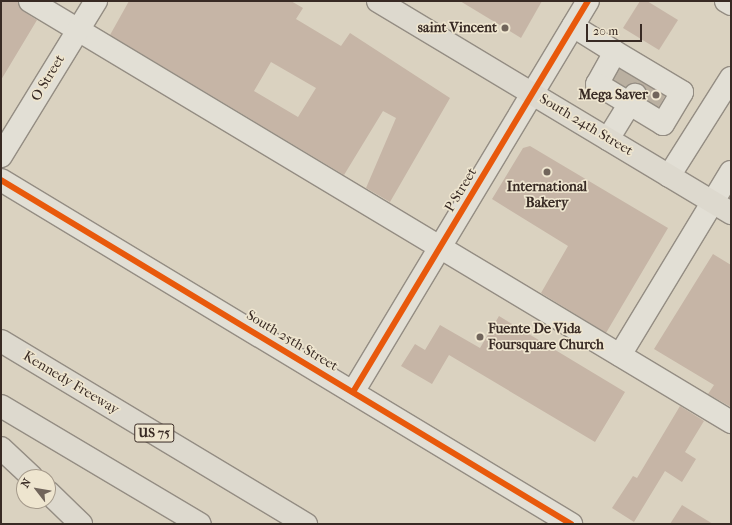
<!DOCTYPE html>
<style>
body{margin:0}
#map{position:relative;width:732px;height:525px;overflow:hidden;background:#dad2c0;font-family:"IM FELL French Canon",serif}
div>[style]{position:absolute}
.building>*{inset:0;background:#c6b5a6}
.minor-tunnel>*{height:22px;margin-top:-11px;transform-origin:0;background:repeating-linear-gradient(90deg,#bab0a1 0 22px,transparent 0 33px)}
.roads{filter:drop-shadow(1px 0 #948d83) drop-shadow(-1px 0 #948d83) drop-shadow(0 1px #948d83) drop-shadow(0 -1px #948d83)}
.minor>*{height:22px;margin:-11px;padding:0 11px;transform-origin:11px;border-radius:11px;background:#e2dfd5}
.major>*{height:22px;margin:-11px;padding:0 11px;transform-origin:11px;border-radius:11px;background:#ddd9ce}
.highway>*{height:22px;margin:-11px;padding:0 11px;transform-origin:11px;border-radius:11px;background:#ddd9ce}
.cycleway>*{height:6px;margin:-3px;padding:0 3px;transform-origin:3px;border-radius:3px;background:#e8590c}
.dots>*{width:11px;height:11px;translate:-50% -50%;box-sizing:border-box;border:2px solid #eee5cf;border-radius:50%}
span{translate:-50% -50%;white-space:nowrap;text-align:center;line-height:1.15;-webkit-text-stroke:3.5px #eee5cf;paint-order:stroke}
.shield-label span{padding:1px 3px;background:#eee5cf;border:1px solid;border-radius:3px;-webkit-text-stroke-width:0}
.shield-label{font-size:13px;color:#382a24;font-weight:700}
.poi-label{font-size:14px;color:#382a24;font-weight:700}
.right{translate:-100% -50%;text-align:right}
.left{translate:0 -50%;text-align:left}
.street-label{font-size:14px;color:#382a24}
.frame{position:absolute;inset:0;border:2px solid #382a24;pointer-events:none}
.north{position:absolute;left:16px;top:469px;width:40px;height:40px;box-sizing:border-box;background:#eee5cf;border:1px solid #a59a8b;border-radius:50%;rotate:301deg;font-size:11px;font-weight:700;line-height:16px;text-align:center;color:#382a24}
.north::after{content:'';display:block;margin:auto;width:14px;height:18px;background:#71655b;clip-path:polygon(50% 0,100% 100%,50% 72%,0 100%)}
.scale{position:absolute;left:586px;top:24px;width:56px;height:18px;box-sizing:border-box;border:2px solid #382a24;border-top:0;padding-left:5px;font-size:12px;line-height:14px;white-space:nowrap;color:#382a24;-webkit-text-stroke:3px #eee5cf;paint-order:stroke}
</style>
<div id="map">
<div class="building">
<div style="clip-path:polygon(1px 1px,18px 1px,23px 11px,37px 20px,1px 80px)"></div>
<div style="clip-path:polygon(evenodd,129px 1px,291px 1px,303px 8px,296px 19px,341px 46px,350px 33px,450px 98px,390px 202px,366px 188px,396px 118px,383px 111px,344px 175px,110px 35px,129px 1px,271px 62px,316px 88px,298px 117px,254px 91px,271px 62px)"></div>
<div style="clip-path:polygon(460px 1px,542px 1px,521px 38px)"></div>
<div style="clip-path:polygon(640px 1px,647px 1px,678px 20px,659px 50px,623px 28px)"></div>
<div style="clip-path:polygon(620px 69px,665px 96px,659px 107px,646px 99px,642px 85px,635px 83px,626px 87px,614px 80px)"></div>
<div style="clip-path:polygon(530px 146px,668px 228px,606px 333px,541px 293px,568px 246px,492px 199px,523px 148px)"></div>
<div style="clip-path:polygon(713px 254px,731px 265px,731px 407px,708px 394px,714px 385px,654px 349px)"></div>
<div style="clip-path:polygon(499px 316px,625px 392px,595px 442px,449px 355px,432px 384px,401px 366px,415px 344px,425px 350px,440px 325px,480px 348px)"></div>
<div style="clip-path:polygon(680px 406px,704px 421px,685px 452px,696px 459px,682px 482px,665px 471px,634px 522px,612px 508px,633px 476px,637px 478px)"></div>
<div style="clip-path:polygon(682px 505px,713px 524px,670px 524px)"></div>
</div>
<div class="minor-tunnel">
<div style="left:620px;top:86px;width:21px;rotate:-59deg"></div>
<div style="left:635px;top:95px;width:21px;rotate:-59deg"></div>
<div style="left:648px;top:103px;width:22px;rotate:-60deg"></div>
</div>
<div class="roads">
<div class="minor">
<div style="left:30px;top:1px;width:818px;rotate:30.99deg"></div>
<div style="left:726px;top:1px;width:6px;rotate:31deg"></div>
<div style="left:573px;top:26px;width:49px;rotate:31.8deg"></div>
<div style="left:615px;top:52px;width:37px;rotate:119deg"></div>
<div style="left:597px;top:84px;width:77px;rotate:31.2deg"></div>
<div style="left:663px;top:124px;width:37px;rotate:-59deg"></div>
<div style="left:682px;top:92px;width:78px;rotate:-149.2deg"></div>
<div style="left:608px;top:139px;width:52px;rotate:-58.5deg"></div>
<div style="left:1px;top:156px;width:182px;rotate:-58.5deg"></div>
<div style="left:669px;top:176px;width:116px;rotate:-57.7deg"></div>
<div style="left:1px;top:180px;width:666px;rotate:31.11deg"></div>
<div style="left:620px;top:355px;width:214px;rotate:-58.8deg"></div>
<div style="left:353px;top:392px;width:456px;rotate:-59deg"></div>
</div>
<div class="major">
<div style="left:378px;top:1px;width:412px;rotate:31deg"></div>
</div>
<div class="highway">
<div style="left:1px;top:341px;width:356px;rotate:31deg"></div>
<div style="left:1px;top:406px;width:231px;rotate:30.7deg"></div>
<div style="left:1px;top:448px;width:42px;rotate:43.1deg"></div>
<div style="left:48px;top:492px;width:46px;rotate:44.1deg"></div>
</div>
</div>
<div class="cycleway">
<div style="left:1px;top:180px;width:666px;rotate:31.11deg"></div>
<div style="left:353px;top:392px;width:456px;rotate:-59deg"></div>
</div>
<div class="dots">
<div style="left:505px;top:28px;background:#71655b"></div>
<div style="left:656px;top:95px;background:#71655b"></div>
<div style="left:547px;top:172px;background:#71655b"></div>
<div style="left:480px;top:337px;background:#71655b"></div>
</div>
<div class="shield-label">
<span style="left:154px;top:433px">US 75</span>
</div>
<div class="poi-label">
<span class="right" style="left:497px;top:28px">saint Vincent</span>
<span class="right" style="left:648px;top:95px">Mega Saver</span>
<span style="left:547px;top:195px">International<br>Bakery</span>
<span class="left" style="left:488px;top:337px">Fuente De Vida<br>Foursquare Church</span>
</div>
<div class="street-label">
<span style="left:48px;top:78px;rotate:-59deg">O Street</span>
<span style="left:586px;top:125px;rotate:31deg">South 24th Street</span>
<span style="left:461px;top:190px;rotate:-59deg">P Street</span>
<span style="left:292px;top:341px;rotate:31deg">South 25th Street</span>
<span style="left:71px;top:383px;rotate:31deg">Kennedy Freeway</span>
</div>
<div class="frame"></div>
<div class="north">N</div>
<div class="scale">20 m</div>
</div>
